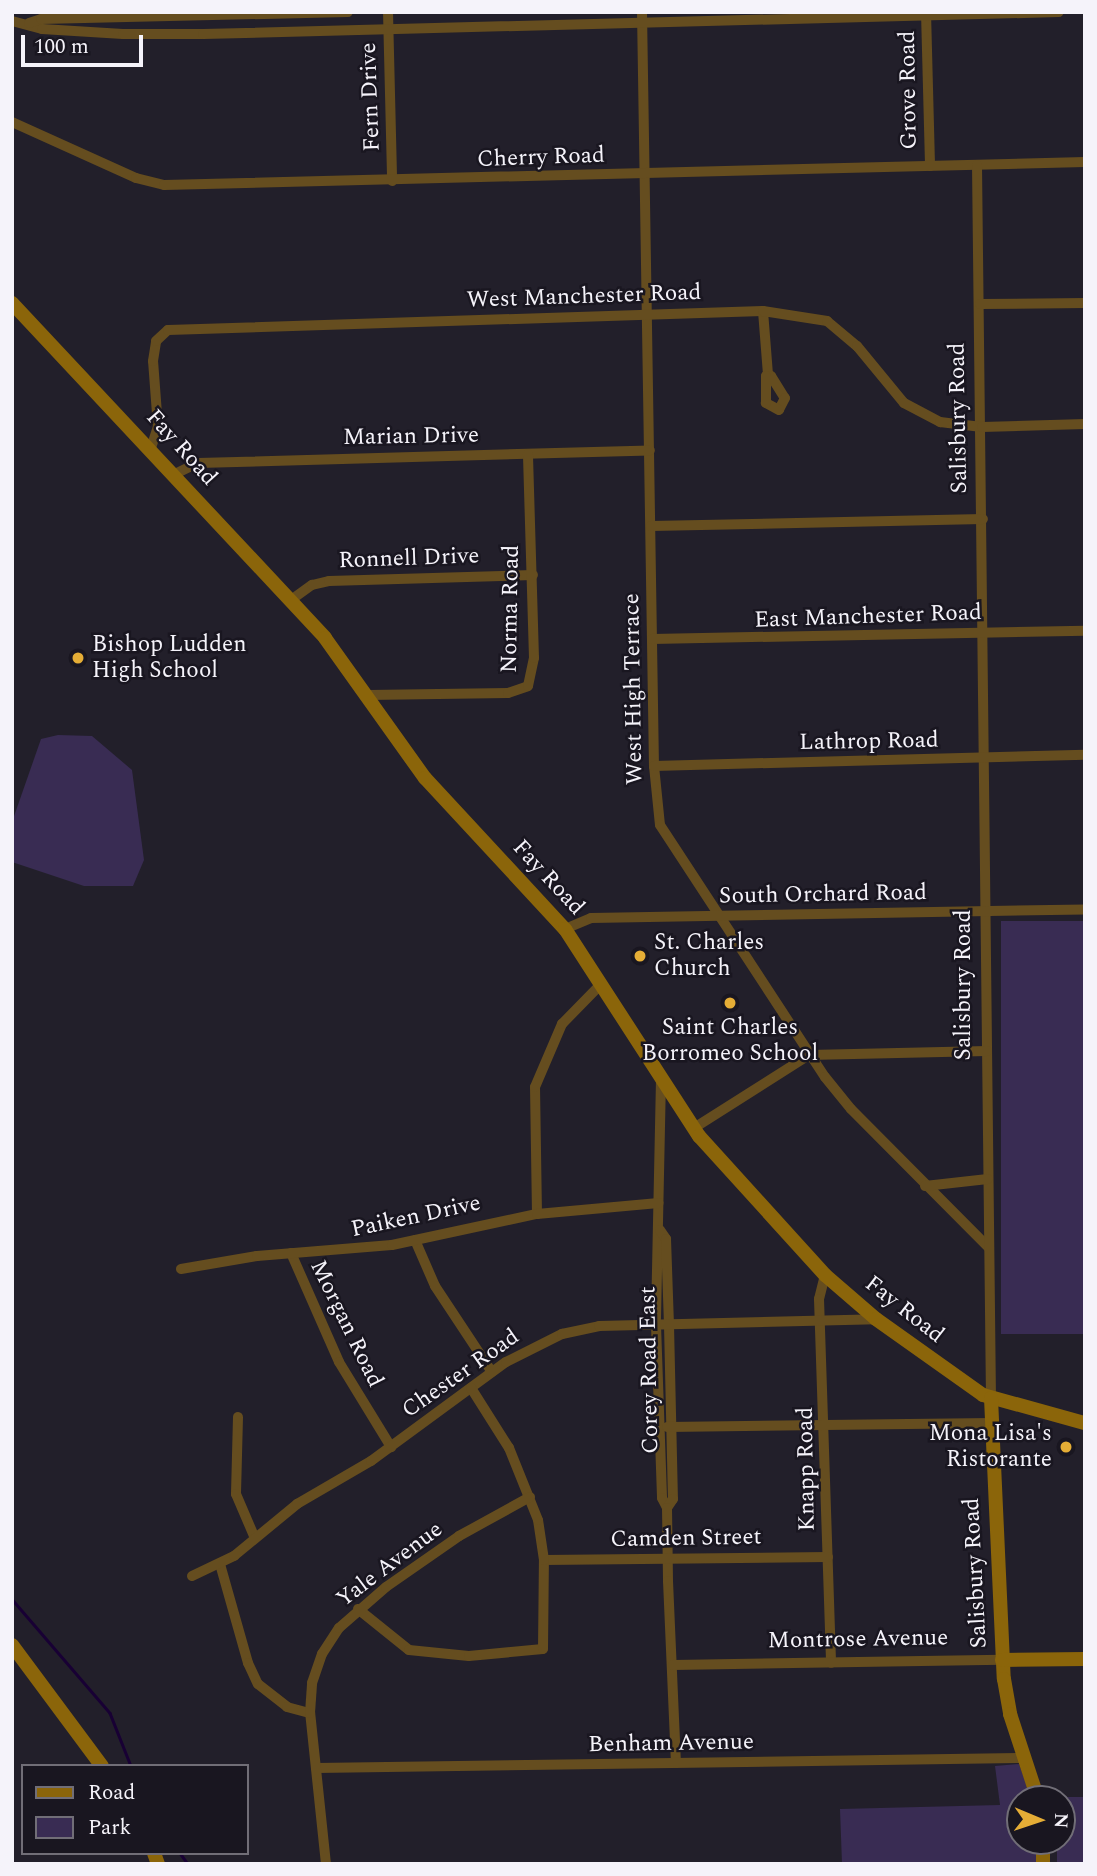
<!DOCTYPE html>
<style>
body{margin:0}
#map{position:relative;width:1097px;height:1876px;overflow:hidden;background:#221f2a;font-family:Spectral,serif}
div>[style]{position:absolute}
.green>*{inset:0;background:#392c53;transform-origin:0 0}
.stream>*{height:2.5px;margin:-1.25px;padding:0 1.25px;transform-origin:1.25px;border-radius:1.25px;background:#180034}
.street>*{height:10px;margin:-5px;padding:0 5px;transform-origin:5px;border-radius:5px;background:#654d1f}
.secondary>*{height:14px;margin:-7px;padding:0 7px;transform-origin:7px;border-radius:7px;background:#8b650a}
.dots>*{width:19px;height:19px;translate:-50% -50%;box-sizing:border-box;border:4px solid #191620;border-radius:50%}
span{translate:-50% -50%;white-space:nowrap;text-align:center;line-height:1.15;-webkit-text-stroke:5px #191620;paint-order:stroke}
.street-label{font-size:23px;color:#f5f3fa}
.poi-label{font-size:23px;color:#f5f3fa}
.left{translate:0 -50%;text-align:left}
.right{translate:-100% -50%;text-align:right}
.frame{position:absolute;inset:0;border:14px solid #f5f3fa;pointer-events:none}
.legend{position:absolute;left:21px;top:1764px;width:228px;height:91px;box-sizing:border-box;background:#191620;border:2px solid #716e77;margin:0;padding:9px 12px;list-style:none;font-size:21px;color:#f5f3fa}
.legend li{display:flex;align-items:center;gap:14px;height:35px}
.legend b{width:35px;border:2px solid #716e77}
.north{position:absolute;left:1006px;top:1785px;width:70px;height:70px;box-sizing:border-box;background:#191620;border:2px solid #716e77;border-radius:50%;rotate:92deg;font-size:19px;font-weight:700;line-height:28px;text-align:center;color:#f5f3fa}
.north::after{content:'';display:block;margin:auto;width:24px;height:32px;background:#e5ad36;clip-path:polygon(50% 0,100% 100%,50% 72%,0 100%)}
.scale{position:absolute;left:21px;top:35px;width:122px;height:32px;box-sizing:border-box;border:4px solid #f5f3fa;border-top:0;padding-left:9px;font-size:21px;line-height:24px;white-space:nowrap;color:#f5f3fa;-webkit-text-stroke:5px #191620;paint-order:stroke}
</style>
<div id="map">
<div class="green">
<div style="clip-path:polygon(58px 735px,92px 736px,132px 770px,144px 860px,133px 886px,84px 886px,12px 862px,12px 822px,41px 739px)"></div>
<div style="left:1085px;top:921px;width:413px;height:84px;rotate:90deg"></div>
<div style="clip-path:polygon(1019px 1764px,1032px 1799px,1020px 1799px,1020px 1841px,1036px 1841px,1037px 1864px,842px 1864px,840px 1809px,1000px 1805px,995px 1766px)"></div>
<div style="clip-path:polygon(1058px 1797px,1085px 1797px,1085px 1864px,1057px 1864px,1057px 1841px,1062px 1841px,1062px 1799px)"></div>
</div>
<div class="stream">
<div style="left:12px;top:1599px;width:150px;rotate:49.3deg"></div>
<div style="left:110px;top:1713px;width:57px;rotate:68.4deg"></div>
<div style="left:180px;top:1853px;width:14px;rotate:54deg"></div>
</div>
<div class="street">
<div style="left:388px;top:12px;width:169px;rotate:88.6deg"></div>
<div style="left:642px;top:12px;width:754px;rotate:89.09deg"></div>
<div style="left:654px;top:766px;width:59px;rotate:84.2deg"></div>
<div style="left:660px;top:825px;width:301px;rotate:56.8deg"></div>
<div style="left:825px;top:1077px;width:41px;rotate:50.9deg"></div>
<div style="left:851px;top:1109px;width:196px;rotate:45.2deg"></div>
<div style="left:926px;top:12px;width:154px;rotate:88.5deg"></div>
<div style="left:12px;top:21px;width:31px;rotate:15deg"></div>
<div style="left:42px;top:29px;width:81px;rotate:3.5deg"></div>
<div style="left:123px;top:34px;width:80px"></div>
<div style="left:203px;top:34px;width:856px;rotate:-1.47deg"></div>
<div style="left:29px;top:23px;width:13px;rotate:-18deg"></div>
<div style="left:41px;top:19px;width:307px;rotate:-1.3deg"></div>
<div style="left:12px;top:122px;width:136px;rotate:24.3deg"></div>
<div style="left:136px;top:178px;width:29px;rotate:14deg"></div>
<div style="left:164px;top:185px;width:921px;rotate:-1.43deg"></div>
<div style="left:977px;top:165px;width:1233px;rotate:89.35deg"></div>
<div style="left:980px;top:304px;width:105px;rotate:-0.5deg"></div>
<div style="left:763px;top:311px;width:64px;rotate:85.5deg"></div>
<div style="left:766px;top:376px;width:5px"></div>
<div style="left:771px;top:376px;width:26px;rotate:58deg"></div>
<div style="left:785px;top:398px;width:13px;rotate:117deg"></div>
<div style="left:779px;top:410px;width:15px;rotate:-152deg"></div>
<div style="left:766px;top:403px;width:27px;rotate:-90deg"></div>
<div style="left:151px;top:448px;width:22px;rotate:-72deg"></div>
<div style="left:158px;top:427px;width:66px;rotate:-94.3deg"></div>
<div style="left:153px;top:361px;width:20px;rotate:-81deg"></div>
<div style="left:156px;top:341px;width:16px;rotate:-43deg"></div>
<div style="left:168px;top:330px;width:595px;rotate:-1.83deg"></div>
<div style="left:763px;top:311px;width:65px;rotate:8.9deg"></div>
<div style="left:827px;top:321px;width:39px;rotate:40deg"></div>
<div style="left:857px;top:346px;width:74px;rotate:50.5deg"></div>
<div style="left:904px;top:403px;width:41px;rotate:27.8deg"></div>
<div style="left:940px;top:422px;width:42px;rotate:6.8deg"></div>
<div style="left:982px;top:427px;width:103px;rotate:-1.7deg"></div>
<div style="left:175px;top:474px;width:25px;rotate:-26deg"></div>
<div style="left:198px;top:463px;width:452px;rotate:-1.6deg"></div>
<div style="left:651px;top:526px;width:332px;rotate:-1.2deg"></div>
<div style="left:291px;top:600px;width:26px;rotate:-36deg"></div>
<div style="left:312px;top:585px;width:17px;rotate:-13deg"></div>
<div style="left:329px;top:581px;width:204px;rotate:-1.7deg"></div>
<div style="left:652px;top:639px;width:433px;rotate:-1.1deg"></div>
<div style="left:368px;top:695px;width:140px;rotate:-0.8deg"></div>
<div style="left:508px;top:693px;width:21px;rotate:-19deg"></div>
<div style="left:528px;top:686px;width:29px;rotate:-78deg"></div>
<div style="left:534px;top:658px;width:204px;rotate:-91.7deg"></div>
<div style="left:654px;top:766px;width:431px;rotate:-1.5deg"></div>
<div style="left:565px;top:929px;width:28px;rotate:-23deg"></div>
<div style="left:591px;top:918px;width:494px;rotate:-1deg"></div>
<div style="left:661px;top:1079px;width:246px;rotate:91.2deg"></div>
<div style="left:656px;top:1325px;width:173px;rotate:88deg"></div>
<div style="left:662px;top:1498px;width:11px;rotate:63deg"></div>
<div style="left:694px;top:1128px;width:136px;rotate:-32.4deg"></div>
<div style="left:809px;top:1055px;width:178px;rotate:-1.3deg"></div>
<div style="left:925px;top:1186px;width:63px;rotate:-6.3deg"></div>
<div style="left:537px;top:1214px;width:127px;rotate:-90.9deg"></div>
<div style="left:535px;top:1087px;width:69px;rotate:-66.8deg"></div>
<div style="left:562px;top:1024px;width:57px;rotate:-45.7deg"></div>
<div style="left:660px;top:1230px;width:11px;rotate:56deg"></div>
<div style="left:666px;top:1239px;width:86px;rotate:88deg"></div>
<div style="left:669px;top:1325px;width:174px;rotate:88.7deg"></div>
<div style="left:673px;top:1499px;width:11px;rotate:124deg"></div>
<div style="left:667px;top:1508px;width:73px;rotate:89.2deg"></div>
<div style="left:668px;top:1581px;width:182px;rotate:87.5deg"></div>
<div style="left:415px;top:1240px;width:50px;rotate:66.5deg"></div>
<div style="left:435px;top:1286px;width:103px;rotate:56.5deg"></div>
<div style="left:291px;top:1253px;width:119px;rotate:66.2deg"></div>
<div style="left:339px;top:1362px;width:100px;rotate:58.5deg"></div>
<div style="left:181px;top:1269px;width:77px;rotate:-9.7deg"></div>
<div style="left:257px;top:1256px;width:135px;rotate:-4.7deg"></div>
<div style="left:392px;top:1245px;width:148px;rotate:-12.1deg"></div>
<div style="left:537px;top:1214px;width:122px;rotate:-5.2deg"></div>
<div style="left:825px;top:1275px;width:25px;rotate:104deg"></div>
<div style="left:819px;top:1299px;width:364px;rotate:88.1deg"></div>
<div style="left:238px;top:1417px;width:77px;rotate:91.5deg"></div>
<div style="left:236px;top:1494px;width:46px;rotate:66.8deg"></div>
<div style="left:667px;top:1427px;width:325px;rotate:-0.7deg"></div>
<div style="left:544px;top:1560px;width:284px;rotate:-0.6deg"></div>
<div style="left:220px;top:1564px;width:103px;rotate:74.2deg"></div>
<div style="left:248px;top:1663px;width:23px;rotate:65deg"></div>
<div style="left:258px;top:1684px;width:37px;rotate:38deg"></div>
<div style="left:287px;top:1707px;width:24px;rotate:15deg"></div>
<div style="left:192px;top:1576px;width:47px;rotate:-25.5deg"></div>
<div style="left:234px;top:1556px;width:82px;rotate:-39.5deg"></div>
<div style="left:297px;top:1504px;width:86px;rotate:-30.2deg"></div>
<div style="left:371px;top:1461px;width:167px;rotate:-36.3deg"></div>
<div style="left:506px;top:1362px;width:63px;rotate:-26.6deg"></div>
<div style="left:562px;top:1334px;width:38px;rotate:-12deg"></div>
<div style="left:599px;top:1326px;width:277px;rotate:-1.4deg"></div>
<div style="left:358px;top:1609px;width:65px;rotate:38.8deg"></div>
<div style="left:409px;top:1650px;width:60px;rotate:5.7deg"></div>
<div style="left:469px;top:1656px;width:74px;rotate:-5.4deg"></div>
<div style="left:543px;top:1649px;width:89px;rotate:-89.4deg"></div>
<div style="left:544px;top:1560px;width:40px;rotate:-98.5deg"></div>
<div style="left:538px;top:1520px;width:78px;rotate:-111.9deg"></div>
<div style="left:509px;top:1448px;width:71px;rotate:-122.3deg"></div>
<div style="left:673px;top:1665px;width:329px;rotate:-0.9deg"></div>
<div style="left:316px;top:1768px;width:710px;rotate:-0.81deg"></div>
<div style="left:326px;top:1864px;width:152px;rotate:-96deg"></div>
<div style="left:310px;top:1713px;width:30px;rotate:-86deg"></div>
<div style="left:312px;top:1683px;width:31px;rotate:-71deg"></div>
<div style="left:322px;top:1654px;width:31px;rotate:-57deg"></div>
<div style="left:339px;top:1628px;width:62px;rotate:-41.1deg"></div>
<div style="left:386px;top:1587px;width:89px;rotate:-34.9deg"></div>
<div style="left:459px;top:1536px;width:81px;rotate:-28.8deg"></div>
</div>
<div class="secondary">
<div style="left:12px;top:303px;width:458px;rotate:46.9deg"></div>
<div style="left:325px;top:638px;width:172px;rotate:54.5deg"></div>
<div style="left:425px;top:778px;width:206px;rotate:47.2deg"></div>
<div style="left:565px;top:929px;width:247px;rotate:57.1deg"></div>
<div style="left:699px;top:1136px;width:188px;rotate:47.8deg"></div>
<div style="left:825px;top:1275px;width:67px;rotate:40.8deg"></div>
<div style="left:876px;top:1319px;width:131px;rotate:35.4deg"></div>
<div style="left:983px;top:1395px;width:106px;rotate:15.4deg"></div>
<div style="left:991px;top:1398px;width:281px;rotate:87.4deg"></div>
<div style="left:1004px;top:1679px;width:36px;rotate:80deg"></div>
<div style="left:1010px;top:1714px;width:89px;rotate:71.8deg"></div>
<div style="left:12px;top:1645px;width:151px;rotate:53.4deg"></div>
<div style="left:1002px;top:1660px;width:83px;rotate:-0.7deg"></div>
<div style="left:1043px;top:1841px;width:23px;rotate:90deg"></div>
<div style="left:154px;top:1853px;width:12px;rotate:70deg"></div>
</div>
<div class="dots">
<div style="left:78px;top:658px;background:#e5ad36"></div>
<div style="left:640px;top:956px;background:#e5ad36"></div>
<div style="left:730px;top:1003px;background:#e5ad36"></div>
<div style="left:1066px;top:1447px;background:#e5ad36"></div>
</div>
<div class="street-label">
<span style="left:909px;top:90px;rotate:-91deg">Grove Road</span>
<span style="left:371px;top:97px;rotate:-92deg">Fern Drive</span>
<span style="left:541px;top:158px;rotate:-2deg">Cherry Road</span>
<span style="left:584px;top:297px;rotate:-2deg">West Manchester Road</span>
<span style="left:959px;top:418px;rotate:-91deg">Salisbury Road</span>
<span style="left:411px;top:437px;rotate:-1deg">Marian Drive</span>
<span style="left:181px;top:448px;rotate:48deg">Fay Road</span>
<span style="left:409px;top:559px;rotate:-2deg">Ronnell Drive</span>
<span style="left:511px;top:609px;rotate:-89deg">Norma Road</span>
<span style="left:868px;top:617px;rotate:-2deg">East Manchester Road</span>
<span style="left:634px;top:689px;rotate:-91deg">West High Terrace</span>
<span style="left:869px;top:742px;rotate:-1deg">Lathrop Road</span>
<span style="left:548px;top:878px;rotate:47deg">Fay Road</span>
<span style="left:823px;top:895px;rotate:-1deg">South Orchard Road</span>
<span style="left:964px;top:985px;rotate:-90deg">Salisbury Road</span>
<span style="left:416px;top:1217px;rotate:-12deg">Paiken Drive</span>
<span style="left:904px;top:1310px;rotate:38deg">Fay Road</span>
<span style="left:346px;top:1324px;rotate:64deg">Morgan Road</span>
<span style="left:650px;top:1370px;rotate:-91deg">Corey Road East</span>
<span style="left:461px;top:1374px;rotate:-35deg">Chester Road</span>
<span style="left:807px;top:1469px;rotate:-91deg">Knapp Road</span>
<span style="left:686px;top:1539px;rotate:-1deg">Camden Street</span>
<span style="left:390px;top:1565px;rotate:-37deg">Yale Avenue</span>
<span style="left:976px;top:1573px;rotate:-93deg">Salisbury Road</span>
<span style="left:858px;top:1640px;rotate:-1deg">Montrose Avenue</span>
<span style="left:671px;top:1744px;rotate:-1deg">Benham Avenue</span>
</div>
<div class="poi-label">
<span class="left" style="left:92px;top:658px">Bishop Ludden<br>High School</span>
<span class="left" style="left:654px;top:956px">St. Charles<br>Church</span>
<span style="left:730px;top:1041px">Saint Charles<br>Borromeo School</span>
<span class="right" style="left:1052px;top:1447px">Mona Lisa's<br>Ristorante</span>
</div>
<div class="frame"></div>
<ul class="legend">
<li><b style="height:9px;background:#8b650a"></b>Road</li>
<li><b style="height:19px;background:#392c53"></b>Park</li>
</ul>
<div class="north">N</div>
<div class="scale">100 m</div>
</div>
